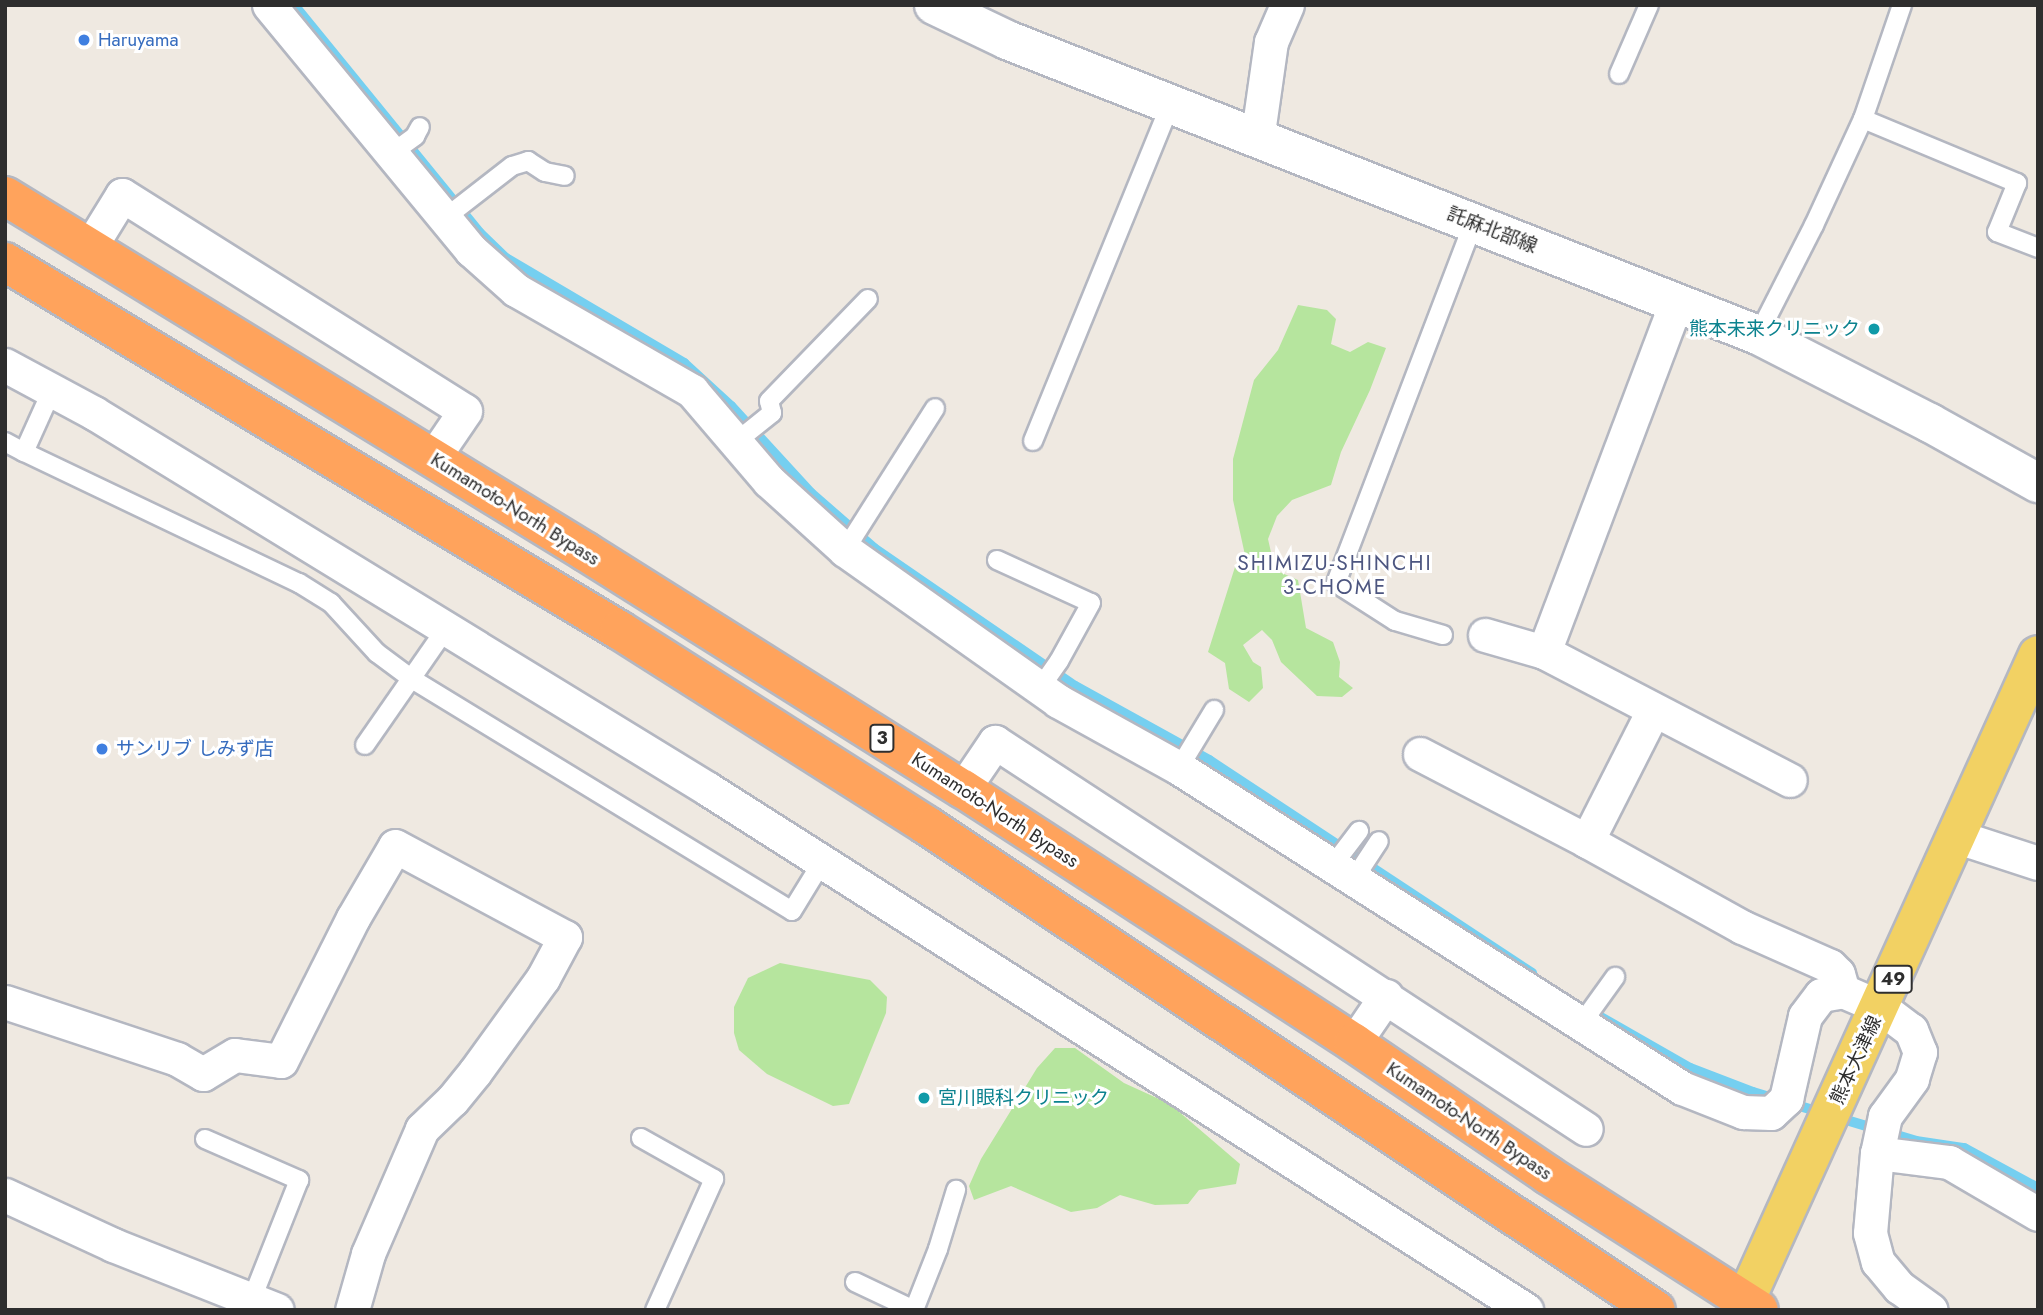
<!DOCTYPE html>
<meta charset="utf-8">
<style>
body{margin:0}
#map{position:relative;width:2043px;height:1315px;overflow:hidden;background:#efe9e1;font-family:Jost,"Noto Sans JP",sans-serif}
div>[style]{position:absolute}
.green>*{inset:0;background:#b6e59e}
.stream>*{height:10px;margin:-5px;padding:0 5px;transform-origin:5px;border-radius:5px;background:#75cff0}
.roads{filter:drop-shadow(2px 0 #b4b7c1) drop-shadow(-2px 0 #b4b7c1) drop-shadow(0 2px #b4b7c1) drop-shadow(0 -2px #b4b7c1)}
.lane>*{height:18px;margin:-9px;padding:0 9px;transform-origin:9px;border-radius:9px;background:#fff}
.street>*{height:33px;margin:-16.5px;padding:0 16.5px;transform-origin:16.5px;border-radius:16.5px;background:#fff}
.secondary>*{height:38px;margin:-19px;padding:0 19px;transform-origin:19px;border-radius:19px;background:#fff}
.primary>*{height:38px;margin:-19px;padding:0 19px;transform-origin:19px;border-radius:19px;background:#f2d163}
.highway>*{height:38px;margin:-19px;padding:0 19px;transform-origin:19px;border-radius:19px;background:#ffa35c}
.dots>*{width:19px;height:19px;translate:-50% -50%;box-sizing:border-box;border:4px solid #fff;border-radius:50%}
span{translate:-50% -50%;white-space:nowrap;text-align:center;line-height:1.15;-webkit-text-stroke:6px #fff;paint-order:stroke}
.shield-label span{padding:2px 5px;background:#fff;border:2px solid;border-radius:5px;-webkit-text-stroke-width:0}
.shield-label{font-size:18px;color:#2e2e2e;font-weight:700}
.shop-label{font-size:19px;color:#366cbe}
.left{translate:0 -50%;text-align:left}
.street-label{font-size:19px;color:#2e2e2e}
.culture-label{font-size:19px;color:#0d838f}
.right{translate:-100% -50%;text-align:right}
.neighbourhood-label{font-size:21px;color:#4d5680;letter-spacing:2px}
.frame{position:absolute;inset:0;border:7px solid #2e2e2e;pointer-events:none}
</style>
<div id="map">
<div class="green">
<div style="clip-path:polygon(1298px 305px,1327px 310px,1336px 319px,1331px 344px,1350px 352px,1368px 342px,1386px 348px,1370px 390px,1341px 452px,1331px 485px,1292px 500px,1277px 516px,1268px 539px,1275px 570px,1298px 580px,1306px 628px,1333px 642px,1340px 662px,1339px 677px,1353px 688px,1342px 697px,1317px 696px,1281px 662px,1272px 640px,1262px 630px,1243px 645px,1253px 662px,1261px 667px,1263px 688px,1249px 702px,1229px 689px,1225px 663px,1208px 652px,1235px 567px,1245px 555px,1233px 500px,1233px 459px,1254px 380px,1278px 350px)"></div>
<div style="clip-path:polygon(780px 963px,870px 980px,887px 997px,886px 1013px,849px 1104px,833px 1106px,767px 1074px,739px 1050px,734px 1033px,734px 1007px,748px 978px)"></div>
<div style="clip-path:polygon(1055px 1048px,1075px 1048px,1124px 1083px,1170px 1104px,1240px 1164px,1236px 1184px,1199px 1190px,1188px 1204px,1155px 1205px,1120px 1195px,1097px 1208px,1071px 1212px,1011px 1186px,974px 1200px,969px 1186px,981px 1159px,1037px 1068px)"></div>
</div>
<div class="stream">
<div style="left:294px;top:5px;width:294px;rotate:50.8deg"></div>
<div style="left:480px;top:233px;width:36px;rotate:44deg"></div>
<div style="left:506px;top:258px;width:207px;rotate:30.5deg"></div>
<div style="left:684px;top:363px;width:64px;rotate:42.5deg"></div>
<div style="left:731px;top:406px;width:118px;rotate:47.4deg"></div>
<div style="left:811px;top:493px;width:84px;rotate:41.1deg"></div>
<div style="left:874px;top:548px;width:244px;rotate:34.5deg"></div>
<div style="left:1075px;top:686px;width:153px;rotate:28.9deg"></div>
<div style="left:1209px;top:760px;width:387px;rotate:33.4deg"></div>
<div style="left:1592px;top:1012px;width:113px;rotate:29.7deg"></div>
<div style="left:1690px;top:1068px;width:67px;rotate:20.9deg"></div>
<div style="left:1753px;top:1092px;width:170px;rotate:16.7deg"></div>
<div style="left:1916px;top:1141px;width:49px;rotate:8.3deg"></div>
<div style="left:1964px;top:1148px;width:84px;rotate:28.4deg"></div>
</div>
<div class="roads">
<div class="lane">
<div style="left:1902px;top:5px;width:120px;rotate:108.9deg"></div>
<div style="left:1863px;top:119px;width:167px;rotate:22.6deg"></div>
<div style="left:2017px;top:183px;width:53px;rotate:112.2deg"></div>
<div style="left:1997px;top:232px;width:44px;rotate:21.3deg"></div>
<div style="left:1619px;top:74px;width:75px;rotate:-66.5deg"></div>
<div style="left:392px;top:153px;width:29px;rotate:-36deg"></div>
<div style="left:415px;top:136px;width:10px;rotate:-61deg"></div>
<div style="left:445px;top:218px;width:85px;rotate:-37.8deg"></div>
<div style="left:512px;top:166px;width:17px;rotate:-17deg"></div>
<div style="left:528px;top:161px;width:20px;rotate:33deg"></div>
<div style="left:545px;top:172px;width:20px;rotate:11deg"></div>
<div style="left:1758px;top:335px;width:123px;rotate:-63deg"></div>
<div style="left:1814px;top:225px;width:117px;rotate:-65.2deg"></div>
<div style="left:52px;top:390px;width:68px;rotate:114.3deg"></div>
<div style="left:24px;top:452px;width:305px;rotate:25.5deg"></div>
<div style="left:299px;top:583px;width:38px;rotate:32deg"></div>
<div style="left:331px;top:603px;width:68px;rotate:47.4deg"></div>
<div style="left:377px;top:653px;width:44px;rotate:36.6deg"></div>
<div style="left:412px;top:679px;width:445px;rotate:31.4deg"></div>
<div style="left:792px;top:911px;width:57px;rotate:-58.5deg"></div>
<div style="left:737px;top:441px;width:45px;rotate:-38.7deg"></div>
<div style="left:772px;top:413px;width:12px;rotate:-104deg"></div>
<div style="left:769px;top:401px;width:142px;rotate:-45.9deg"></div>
<div style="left:1033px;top:441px;width:363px;rotate:-67.8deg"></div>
<div style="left:5px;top:442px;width:21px;rotate:28deg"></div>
<div style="left:845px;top:550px;width:168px;rotate:-57.6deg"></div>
<div style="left:997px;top:560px;width:103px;rotate:24.6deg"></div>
<div style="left:1091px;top:603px;width:66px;rotate:118.9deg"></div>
<div style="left:1059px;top:661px;width:33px;rotate:125deg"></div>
<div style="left:1443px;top:635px;width:50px;rotate:-163.7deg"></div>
<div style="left:1395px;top:621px;width:70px;rotate:-147.2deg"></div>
<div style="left:1336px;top:583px;width:386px;rotate:-69.1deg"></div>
<div style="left:365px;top:745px;width:144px;rotate:-55.2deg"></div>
<div style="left:1179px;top:768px;width:68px;rotate:-58.9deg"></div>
<div style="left:1333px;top:865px;width:43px;rotate:-52.6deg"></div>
<div style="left:1354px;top:879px;width:45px;rotate:-56.7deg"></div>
<div style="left:1582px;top:1023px;width:57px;rotate:-54.3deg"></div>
<div style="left:641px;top:1138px;width:84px;rotate:29.3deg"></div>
<div style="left:714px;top:1179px;width:144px;rotate:114.2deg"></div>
<div style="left:205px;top:1139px;width:103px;rotate:23.6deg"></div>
<div style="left:299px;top:1180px;width:128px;rotate:111.6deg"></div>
<div style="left:855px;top:1282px;width:65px;rotate:25.4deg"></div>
<div style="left:914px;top:1310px;width:66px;rotate:-68.5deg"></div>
<div style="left:938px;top:1249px;width:62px;rotate:-73deg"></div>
</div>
<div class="street">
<div style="left:269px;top:5px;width:318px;rotate:50.5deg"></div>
<div style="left:471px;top:250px;width:60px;rotate:41.6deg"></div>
<div style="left:516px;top:290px;width:203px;rotate:29.8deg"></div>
<div style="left:692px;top:391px;width:118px;rotate:49.5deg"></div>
<div style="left:769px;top:481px;width:103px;rotate:42.2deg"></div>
<div style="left:845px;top:550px;width:261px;rotate:35.3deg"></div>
<div style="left:1058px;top:701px;width:138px;rotate:29deg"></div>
<div style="left:1179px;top:768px;width:596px;rotate:32.46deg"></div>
<div style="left:1682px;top:1088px;width:66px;rotate:21.5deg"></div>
<div style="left:1743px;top:1112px;width:28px;rotate:2deg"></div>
<div style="left:1771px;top:1113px;width:21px;rotate:-43deg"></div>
<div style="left:1786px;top:1099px;width:85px;rotate:-77.1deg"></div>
<div style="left:1805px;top:1016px;width:26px;rotate:-53deg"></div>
<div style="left:1821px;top:995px;width:22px;rotate:-10deg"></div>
<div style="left:1843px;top:991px;width:40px;rotate:23.4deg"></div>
<div style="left:1880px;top:1007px;width:39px;rotate:37deg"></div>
<div style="left:1911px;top:1030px;width:24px;rotate:68deg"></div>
<div style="left:1920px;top:1052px;width:28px;rotate:107deg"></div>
<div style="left:1912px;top:1079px;width:46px;rotate:126.1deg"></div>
<div style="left:1885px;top:1116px;width:38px;rotate:102deg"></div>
<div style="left:1877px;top:1153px;width:80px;rotate:95deg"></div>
<div style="left:1870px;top:1233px;width:30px;rotate:75deg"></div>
<div style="left:1878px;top:1262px;width:33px;rotate:50deg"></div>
<div style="left:1899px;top:1287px;width:39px;rotate:36deg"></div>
<div style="left:1257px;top:140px;width:99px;rotate:-81.9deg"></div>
<div style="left:1271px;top:42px;width:40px;rotate:-66.6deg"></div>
<div style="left:90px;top:247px;width:61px;rotate:-58.4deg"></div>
<div style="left:122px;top:195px;width:405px;rotate:32.2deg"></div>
<div style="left:465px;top:411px;width:57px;rotate:124.2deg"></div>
<div style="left:5px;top:365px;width:101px;rotate:28.3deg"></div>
<div style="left:94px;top:413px;width:720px;rotate:31.48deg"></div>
<div style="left:708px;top:789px;width:970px;rotate:32.49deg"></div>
<div style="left:1485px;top:635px;width:61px;rotate:16.1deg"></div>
<div style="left:1544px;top:652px;width:374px;rotate:-69.3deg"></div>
<div style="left:1544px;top:652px;width:277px;rotate:27.5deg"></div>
<div style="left:1420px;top:754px;width:188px;rotate:27.5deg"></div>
<div style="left:1587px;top:841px;width:177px;rotate:29deg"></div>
<div style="left:1742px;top:927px;width:96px;rotate:23.9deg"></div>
<div style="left:1830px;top:966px;width:11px;rotate:45deg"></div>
<div style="left:1838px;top:974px;width:18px;rotate:74deg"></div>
<div style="left:963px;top:789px;width:57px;rotate:-55.8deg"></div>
<div style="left:995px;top:742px;width:706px;rotate:33.22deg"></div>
<div style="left:1958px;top:837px;width:84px;rotate:18deg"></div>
<div style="left:1587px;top:841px;width:146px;rotate:-63.1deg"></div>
<div style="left:5px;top:1002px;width:181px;rotate:18.3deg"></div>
<div style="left:177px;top:1059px;width:30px;rotate:30deg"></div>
<div style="left:203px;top:1074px;width:37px;rotate:-31deg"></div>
<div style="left:235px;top:1055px;width:46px;rotate:7.4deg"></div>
<div style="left:281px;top:1061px;width:160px;rotate:-63.3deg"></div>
<div style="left:353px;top:918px;width:83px;rotate:-59.7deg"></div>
<div style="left:395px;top:846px;width:193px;rotate:28.2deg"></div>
<div style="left:565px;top:937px;width:47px;rotate:118.2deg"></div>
<div style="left:543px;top:978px;width:116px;rotate:125.9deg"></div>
<div style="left:475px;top:1072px;width:36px;rotate:129deg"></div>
<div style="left:452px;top:1100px;width:42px;rotate:136deg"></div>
<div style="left:422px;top:1129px;width:136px;rotate:113.4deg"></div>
<div style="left:368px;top:1254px;width:58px;rotate:105.9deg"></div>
<div style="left:1354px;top:1043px;width:57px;rotate:-55.8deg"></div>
<div style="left:1877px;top:1153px;width:73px;rotate:7.1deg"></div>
<div style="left:1949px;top:1162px;width:103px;rotate:30.3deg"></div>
<div style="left:5px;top:1195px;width:119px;rotate:24.8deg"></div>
<div style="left:113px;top:1245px;width:176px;rotate:21.6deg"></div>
</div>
<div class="secondary">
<div style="left:934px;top:5px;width:81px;rotate:25.6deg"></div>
<div style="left:1007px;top:40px;width:807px;rotate:21.45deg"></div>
<div style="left:1758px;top:335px;width:193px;rotate:27.1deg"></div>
<div style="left:1930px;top:423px;width:124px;rotate:29.1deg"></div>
</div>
<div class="primary">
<div style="left:1741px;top:1310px;width:719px;rotate:-65.61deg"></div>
</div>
<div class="highway">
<div style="left:5px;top:196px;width:681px;rotate:31.5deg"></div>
<div style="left:586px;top:552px;width:445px;rotate:32.2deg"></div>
<div style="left:963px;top:789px;width:466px;rotate:33deg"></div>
<div style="left:1354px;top:1043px;width:235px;rotate:34.2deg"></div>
<div style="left:1548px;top:1175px;width:250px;rotate:32.6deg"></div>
<div style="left:5px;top:262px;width:716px;rotate:30.94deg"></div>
<div style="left:619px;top:630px;width:364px;rotate:32.4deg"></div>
<div style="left:926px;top:825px;width:876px;rotate:33.6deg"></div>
</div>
</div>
<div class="dots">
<div style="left:84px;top:40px;background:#3f7fe0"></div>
<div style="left:1874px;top:329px;background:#0f9aa8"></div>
<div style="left:102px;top:749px;background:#3f7fe0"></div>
<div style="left:924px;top:1098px;background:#0f9aa8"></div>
</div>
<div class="shield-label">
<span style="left:882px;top:738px">3</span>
<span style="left:1893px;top:979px">49</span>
</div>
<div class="shop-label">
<span class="left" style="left:98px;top:40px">Haruyama</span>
<span class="left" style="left:116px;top:749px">サンリブ しみず店</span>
</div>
<div class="street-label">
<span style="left:1492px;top:230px;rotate:21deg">託麻北部線</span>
<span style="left:515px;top:509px;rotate:32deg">Kumamoto-North Bypass</span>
<span style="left:995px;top:810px;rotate:33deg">Kumamoto-North Bypass</span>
<span style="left:1856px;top:1060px;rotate:-65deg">熊本大津線</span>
<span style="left:1469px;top:1121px;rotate:34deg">Kumamoto-North Bypass</span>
</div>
<div class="culture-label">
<span class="right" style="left:1860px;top:329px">熊本未来クリニック</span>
<span class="left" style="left:938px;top:1098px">宮川眼科クリニック</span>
</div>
<div class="neighbourhood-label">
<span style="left:1335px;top:575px">SHIMIZU-SHINCHI<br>3-CHOME</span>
</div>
<div class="frame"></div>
</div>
